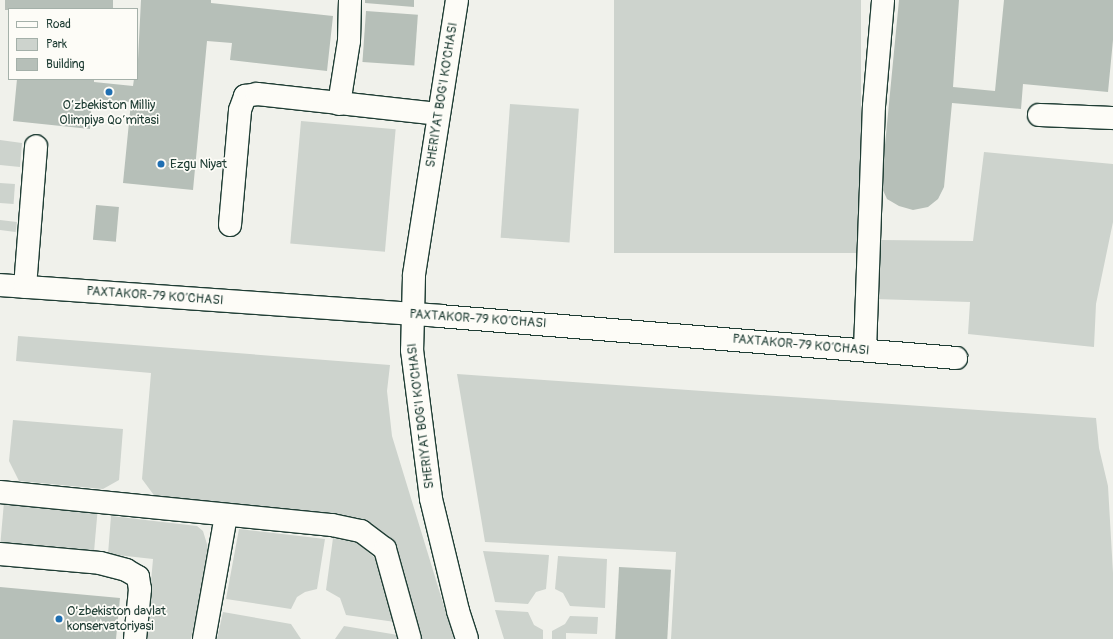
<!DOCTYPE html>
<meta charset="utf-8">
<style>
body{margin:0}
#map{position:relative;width:1113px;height:639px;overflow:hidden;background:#f0f1eb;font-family:Pangolin,sans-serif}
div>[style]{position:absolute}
.green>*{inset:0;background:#cdd3cd;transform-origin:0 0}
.building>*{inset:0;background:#b6bfb8;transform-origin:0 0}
.roads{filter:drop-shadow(1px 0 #1f3d34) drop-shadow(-1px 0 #1f3d34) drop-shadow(0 1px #1f3d34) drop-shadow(0 -1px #1f3d34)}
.minor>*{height:22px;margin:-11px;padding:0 11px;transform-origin:11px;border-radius:11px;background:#fdfcf7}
.dots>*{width:11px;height:11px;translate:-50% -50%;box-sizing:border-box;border:2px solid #fdfcf7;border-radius:50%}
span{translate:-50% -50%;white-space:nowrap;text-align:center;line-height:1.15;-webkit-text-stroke:3.5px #fdfcf7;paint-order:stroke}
.street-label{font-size:13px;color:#1f3d34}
.poi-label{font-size:13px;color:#1f3d34}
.left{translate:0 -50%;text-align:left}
.legend{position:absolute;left:8px;top:8px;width:130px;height:72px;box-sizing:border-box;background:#fdfcf7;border:1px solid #a4b0a9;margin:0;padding:5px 7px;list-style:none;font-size:12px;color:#1f3d34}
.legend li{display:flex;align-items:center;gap:8px;height:20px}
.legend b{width:20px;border:1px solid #a4b0a9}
</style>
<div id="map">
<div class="green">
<div style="left:614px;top:0;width:247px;height:253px"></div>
<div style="left:510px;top:104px;width:69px;height:134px;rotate:4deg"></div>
<div style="left:301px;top:121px;width:95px;height:123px;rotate:5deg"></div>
<div style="clip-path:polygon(0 140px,22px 143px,20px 167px,0 165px)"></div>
<div style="clip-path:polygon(984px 152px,1113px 164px,1113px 222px,1096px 304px,1094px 347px,968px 334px,970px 302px,875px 299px,881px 240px,973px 241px)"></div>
<div style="left:0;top:183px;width:15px;height:20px;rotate:4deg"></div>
<div style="left:0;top:220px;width:17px;height:10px;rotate:7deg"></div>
<div style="clip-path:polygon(18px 336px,390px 365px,387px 391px,392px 436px,454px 639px,423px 639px,393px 544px,363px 521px,353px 517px,156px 498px,142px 479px,151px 373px,16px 361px)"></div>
<div style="clip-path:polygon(457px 374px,1096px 418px,1099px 448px,1108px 486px,1113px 573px,1113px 639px,671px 639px,676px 552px,485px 542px)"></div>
<div style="clip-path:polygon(13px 420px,123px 429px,119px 480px,103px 489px,19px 481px,9px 461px)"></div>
<div style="left:4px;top:502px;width:94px;height:42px;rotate:5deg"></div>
<div style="clip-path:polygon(111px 516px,197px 526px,203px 531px,210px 554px,191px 639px,146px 639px,153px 559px,108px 554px)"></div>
<div style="clip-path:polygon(239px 529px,325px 539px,317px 589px,305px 592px,297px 597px,291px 609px,226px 599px)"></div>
<div style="clip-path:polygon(333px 538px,358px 543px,376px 559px,395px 622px,346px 615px,340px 598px,326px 590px)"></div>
<div style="clip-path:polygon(483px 551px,549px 555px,546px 589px,536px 592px,528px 604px,495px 602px)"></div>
<div style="clip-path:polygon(558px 556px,607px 559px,605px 608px,570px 606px,563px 593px,555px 589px)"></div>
<div style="clip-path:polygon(495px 610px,528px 612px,534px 625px,543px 630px,543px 639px,504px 639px)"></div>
<div style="clip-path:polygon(223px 612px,291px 624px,301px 639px,217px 639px)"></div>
<div style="clip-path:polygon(570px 616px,598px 617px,597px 634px,566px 633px,566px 639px,552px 639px,552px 631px,565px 624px)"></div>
<div style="clip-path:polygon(344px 626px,398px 635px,399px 639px,335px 639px)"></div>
</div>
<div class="building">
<div style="left:5px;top:0;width:108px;height:10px"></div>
<div style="clip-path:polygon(141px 0,211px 0,211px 3px,333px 16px,327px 71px,230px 60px,232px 43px,207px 41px,193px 190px,123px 183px,131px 102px,92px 99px,90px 129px,13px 121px,17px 79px,94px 79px,94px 82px,133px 86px,134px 79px,137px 79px)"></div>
<div style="clip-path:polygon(365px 0,414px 0,414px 7px,365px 3px)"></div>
<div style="clip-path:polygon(899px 0,959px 0,953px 87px,995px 91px,1004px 0,1113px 0,1113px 40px,1108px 92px,1023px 84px,1021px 109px,952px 103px,944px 187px,938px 199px,928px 207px,913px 210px,899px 206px,887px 199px,881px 186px)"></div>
<div style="left:366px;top:11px;width:52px;height:51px;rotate:4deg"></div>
<div style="left:96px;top:205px;width:23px;height:35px;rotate:5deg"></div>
<div style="left:619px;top:567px;width:52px;height:72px;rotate:3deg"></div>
<div style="clip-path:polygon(0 587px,120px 598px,116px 639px,0 639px)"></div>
</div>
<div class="roads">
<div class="minor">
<div style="left:457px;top:0;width:279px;rotate:98.9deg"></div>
<div style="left:414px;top:276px;width:74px;rotate:91.5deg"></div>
<div style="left:412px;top:350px;width:150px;rotate:82.7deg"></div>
<div style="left:431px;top:499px;width:115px;rotate:76.4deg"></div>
<div style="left:458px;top:611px;width:29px;rotate:72deg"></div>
<div style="left:339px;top:104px;width:64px;rotate:-81deg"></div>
<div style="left:349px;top:41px;width:41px;rotate:-88.6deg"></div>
<div style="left:1039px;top:115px;width:74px;rotate:2.3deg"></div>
<div style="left:230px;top:225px;width:115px;rotate:-85deg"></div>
<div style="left:240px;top:110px;width:15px;rotate:-70deg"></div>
<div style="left:245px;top:96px;width:12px;rotate:-9deg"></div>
<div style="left:257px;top:94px;width:182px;rotate:6.3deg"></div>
<div style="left:0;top:285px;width:440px;rotate:4deg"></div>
<div style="left:439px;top:316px;width:519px;rotate:4.64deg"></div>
<div style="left:25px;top:287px;width:141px;rotate:-85.5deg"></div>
<div style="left:865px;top:350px;width:244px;rotate:-87.9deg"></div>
<div style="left:874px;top:106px;width:106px;rotate:-85.1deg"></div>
<div style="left:0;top:492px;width:334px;rotate:5.7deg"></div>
<div style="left:332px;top:525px;width:30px;rotate:12deg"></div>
<div style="left:361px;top:531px;width:30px;rotate:37deg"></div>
<div style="left:385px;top:549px;width:93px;rotate:74.5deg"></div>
<div style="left:0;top:554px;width:100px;rotate:5.1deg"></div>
<div style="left:100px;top:563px;width:27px;rotate:15deg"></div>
<div style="left:126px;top:570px;width:14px;rotate:30deg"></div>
<div style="left:138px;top:577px;width:12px;rotate:81deg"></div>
<div style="left:140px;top:589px;width:50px;rotate:95.7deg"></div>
<div style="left:204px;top:639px;width:126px;rotate:-79.9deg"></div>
</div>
</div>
<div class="dots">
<div style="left:109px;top:92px;background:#1f6fb2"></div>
<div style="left:161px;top:164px;background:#1f6fb2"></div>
<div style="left:59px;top:619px;background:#1f6fb2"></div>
</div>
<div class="street-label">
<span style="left:442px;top:95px;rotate:-81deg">SHERIYAT BOG'I KO'CHASI</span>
<span style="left:155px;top:296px;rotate:4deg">PAXTAKOR-79 KO‘CHASI</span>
<span style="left:478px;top:319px;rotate:4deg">PAXTAKOR-79 KO‘CHASI</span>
<span style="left:801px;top:345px;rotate:5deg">PAXTAKOR-79 KO‘CHASI</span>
<span style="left:421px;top:416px;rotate:-97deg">SHERIYAT BOG'I KO'CHASI</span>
</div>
<div class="poi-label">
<span style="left:109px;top:113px">O‘zbekiston Milliy<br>Olimpiya Qo‘mitasi</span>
<span class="left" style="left:170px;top:164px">Ezgu Niyat</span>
<span class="left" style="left:67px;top:619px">O’zbekiston davlat<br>konservatoriyasi</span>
</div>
<ul class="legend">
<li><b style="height:5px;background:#fdfcf7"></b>Road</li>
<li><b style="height:11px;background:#cdd3cd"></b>Park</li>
<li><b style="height:11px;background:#b6bfb8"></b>Building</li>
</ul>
</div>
